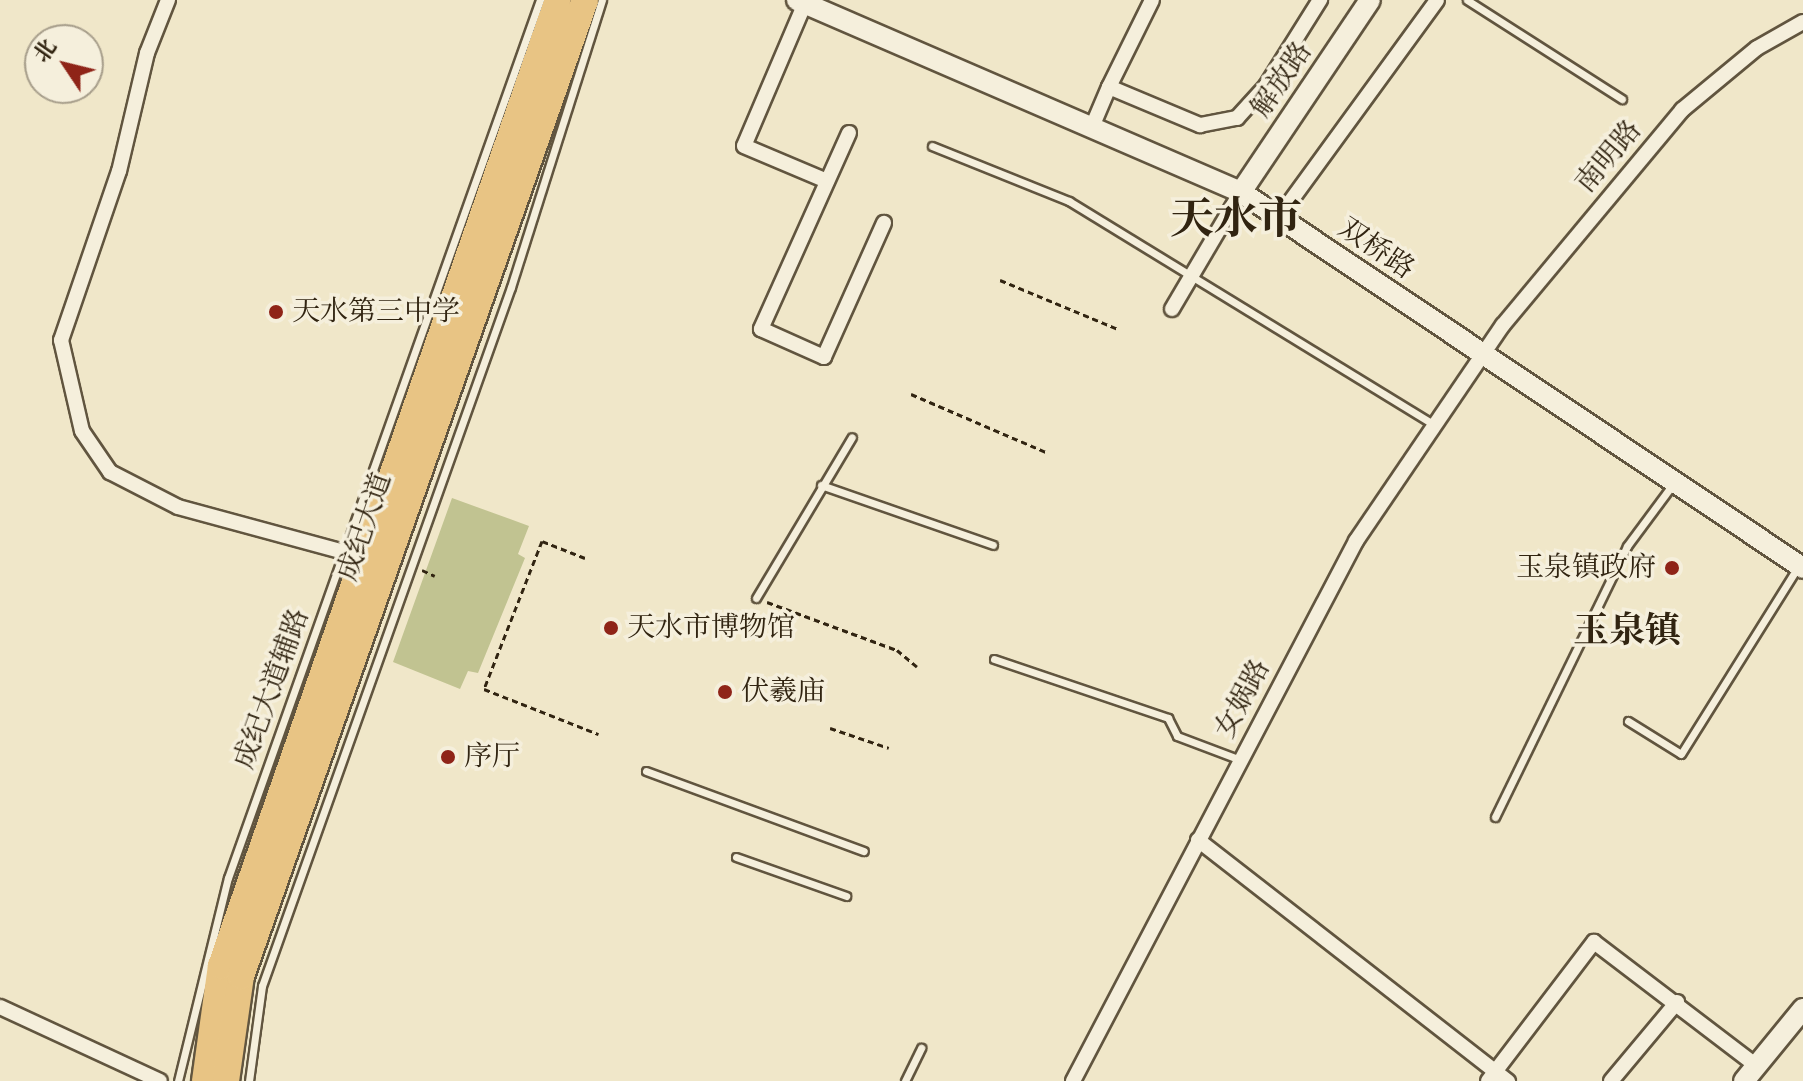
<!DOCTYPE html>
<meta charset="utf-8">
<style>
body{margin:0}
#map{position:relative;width:1803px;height:1081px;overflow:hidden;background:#f0e7c9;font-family:"IM FELL DW Pica","Noto Serif SC",serif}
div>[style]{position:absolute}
.green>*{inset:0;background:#c1c391}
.path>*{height:3px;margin-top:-1.5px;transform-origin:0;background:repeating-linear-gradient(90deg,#312411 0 6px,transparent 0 10px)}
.roads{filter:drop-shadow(2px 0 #61553f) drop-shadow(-2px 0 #61553f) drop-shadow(0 2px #61553f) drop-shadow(0 -2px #61553f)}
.lane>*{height:7px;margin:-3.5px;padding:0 3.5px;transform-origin:3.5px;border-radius:3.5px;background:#f5efdc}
.street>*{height:14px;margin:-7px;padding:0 7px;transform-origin:7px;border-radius:7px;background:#f5efdc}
.secondary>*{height:20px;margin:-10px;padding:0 10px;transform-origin:10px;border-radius:10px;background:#f5efdc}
.highway>*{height:26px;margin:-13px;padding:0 13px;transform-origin:13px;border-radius:13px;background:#e8c484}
.dots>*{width:22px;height:22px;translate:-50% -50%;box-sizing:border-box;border:4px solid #f5efdc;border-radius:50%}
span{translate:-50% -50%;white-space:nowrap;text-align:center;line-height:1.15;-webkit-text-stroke:7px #f5efdc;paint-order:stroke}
.street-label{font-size:28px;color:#312411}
.poi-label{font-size:28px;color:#312411}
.left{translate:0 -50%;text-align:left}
.right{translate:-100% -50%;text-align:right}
.district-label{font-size:36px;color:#312411;font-weight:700}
.town-label{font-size:44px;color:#312411;font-weight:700}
.north{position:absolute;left:24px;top:24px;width:80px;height:80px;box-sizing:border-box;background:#f5efdc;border:2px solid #a79e8b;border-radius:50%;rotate:305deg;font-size:22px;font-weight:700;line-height:32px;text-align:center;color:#312411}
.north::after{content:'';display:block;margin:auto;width:28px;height:36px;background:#8f2418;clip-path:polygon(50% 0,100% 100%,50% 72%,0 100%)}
</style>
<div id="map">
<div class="green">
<div style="clip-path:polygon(452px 498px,529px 526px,518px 554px,525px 558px,478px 673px,468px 671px,460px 689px,393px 662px)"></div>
</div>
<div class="path">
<div style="left:1000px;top:280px;width:128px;rotate:22.6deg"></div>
<div style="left:911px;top:394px;width:149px;rotate:23.3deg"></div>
<div style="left:585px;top:558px;width:46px;rotate:-158.4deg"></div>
<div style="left:542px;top:541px;width:159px;rotate:111.4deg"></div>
<div style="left:484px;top:689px;width:123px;rotate:21.5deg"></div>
<div style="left:422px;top:570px;width:14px;rotate:25deg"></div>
<div style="left:767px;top:602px;width:139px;rotate:20.3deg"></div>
<div style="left:897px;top:650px;width:26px;rotate:40deg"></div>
<div style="left:830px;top:728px;width:62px;rotate:18.7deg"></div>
</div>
<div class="roads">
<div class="lane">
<div style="left:1467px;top:0;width:184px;rotate:32.6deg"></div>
<div style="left:932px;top:146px;width:148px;rotate:21.9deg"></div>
<div style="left:1069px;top:201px;width:429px;rotate:31.5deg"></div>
<div style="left:821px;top:485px;width:182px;rotate:19.2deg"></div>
<div style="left:756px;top:598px;width:187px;rotate:-59.2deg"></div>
<div style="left:994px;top:659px;width:184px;rotate:18.7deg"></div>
<div style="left:1168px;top:718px;width:20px;rotate:63deg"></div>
<div style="left:1177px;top:736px;width:68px;rotate:20.6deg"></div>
<div style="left:1628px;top:721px;width:62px;rotate:31.9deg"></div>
<div style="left:1681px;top:754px;width:221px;rotate:-58deg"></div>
<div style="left:646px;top:771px;width:232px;rotate:20.2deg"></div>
<div style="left:1495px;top:817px;width:301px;rotate:-64deg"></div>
<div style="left:1627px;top:546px;width:77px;rotate:-53.4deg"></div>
<div style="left:736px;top:857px;width:117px;rotate:19.5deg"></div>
<div style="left:178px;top:1081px;width:209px;rotate:-76.2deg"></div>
<div style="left:228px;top:878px;width:932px;rotate:-70.44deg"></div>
<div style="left:249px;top:1081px;width:96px;rotate:-82.2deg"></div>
<div style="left:262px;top:986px;width:742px;rotate:-70.39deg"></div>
<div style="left:511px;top:287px;width:301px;rotate:-72.4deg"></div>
<div style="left:905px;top:1081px;width:37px;rotate:-64deg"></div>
</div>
<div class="street">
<div style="left:168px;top:0;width:57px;rotate:111.6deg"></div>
<div style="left:147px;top:53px;width:121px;rotate:103.3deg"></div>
<div style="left:119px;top:171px;width:179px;rotate:108.9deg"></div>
<div style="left:61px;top:340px;width:93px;rotate:77deg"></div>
<div style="left:82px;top:431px;width:50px;rotate:55.7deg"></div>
<div style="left:110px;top:472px;width:76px;rotate:27.2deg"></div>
<div style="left:178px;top:507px;width:172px;rotate:15.2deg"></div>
<div style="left:805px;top:3px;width:155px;rotate:113.1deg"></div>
<div style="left:744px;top:146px;width:90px;rotate:22.9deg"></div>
<div style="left:1109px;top:87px;width:97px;rotate:-63.7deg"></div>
<div style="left:1092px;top:127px;width:43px;rotate:-67deg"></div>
<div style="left:1109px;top:87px;width:99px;rotate:22.7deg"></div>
<div style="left:1200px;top:125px;width:38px;rotate:-11deg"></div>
<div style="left:1237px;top:118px;width:43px;rotate:-47.8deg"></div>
<div style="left:1266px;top:86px;width:102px;rotate:-57.9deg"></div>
<div style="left:849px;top:133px;width:215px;rotate:114.2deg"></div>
<div style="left:761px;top:329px;width:69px;rotate:24deg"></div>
<div style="left:824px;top:357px;width:147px;rotate:-65.9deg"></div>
<div style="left:1279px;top:217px;width:268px;rotate:-53.9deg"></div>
<div style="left:1172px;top:309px;width:136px;rotate:-59.5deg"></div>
<div style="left:1198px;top:840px;width:393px;rotate:37.9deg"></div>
<div style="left:0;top:1007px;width:176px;rotate:24.8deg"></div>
<div style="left:1073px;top:1081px;width:610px;rotate:-62.34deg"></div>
<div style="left:1356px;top:541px;width:261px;rotate:-55.8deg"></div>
<div style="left:1503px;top:325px;width:280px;rotate:-50.2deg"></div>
<div style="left:1682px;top:110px;width:97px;rotate:-39.6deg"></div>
<div style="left:1757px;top:48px;width:53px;rotate:-29.5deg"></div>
<div style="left:1488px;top:1081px;width:175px;rotate:-52.7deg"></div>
<div style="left:1594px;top:942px;width:205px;rotate:37.3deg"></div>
<div style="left:1611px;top:1081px;width:103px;rotate:-50.1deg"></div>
</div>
<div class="secondary">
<div style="left:797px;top:0;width:484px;rotate:23.4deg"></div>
<div style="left:1241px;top:192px;width:676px;rotate:33.78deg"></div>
<div style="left:1241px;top:192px;width:231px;rotate:-56.1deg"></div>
<div style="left:1744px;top:1081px;width:93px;rotate:-50.7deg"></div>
</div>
<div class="highway">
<div style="left:205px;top:1081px;width:116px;rotate:-82.1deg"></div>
<div style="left:221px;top:966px;width:1023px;rotate:-70.77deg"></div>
<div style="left:226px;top:1081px;width:106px;rotate:-81.9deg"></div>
<div style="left:241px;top:976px;width:1035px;rotate:-70.58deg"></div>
</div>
</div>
<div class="dots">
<div style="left:276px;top:312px;background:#8f2418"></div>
<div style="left:1672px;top:568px;background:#8f2418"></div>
<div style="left:611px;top:628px;background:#8f2418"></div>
<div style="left:725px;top:692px;background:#8f2418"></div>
<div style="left:448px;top:757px;background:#8f2418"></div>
</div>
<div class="street-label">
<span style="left:1282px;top:80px;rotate:-56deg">解放路</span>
<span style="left:1609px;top:157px;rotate:-50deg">南明路</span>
<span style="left:1376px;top:249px;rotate:34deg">双桥路</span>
<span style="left:365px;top:527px;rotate:-71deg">成纪大道</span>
<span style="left:272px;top:689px;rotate:-70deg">成纪大道辅路</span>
<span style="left:1243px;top:699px;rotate:-62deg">女娲路</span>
</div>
<div class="poi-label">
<span class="left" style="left:292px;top:312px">天水第三中学</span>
<span class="right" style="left:1656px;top:568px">玉泉镇政府</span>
<span class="left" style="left:627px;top:628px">天水市博物馆</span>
<span class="left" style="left:741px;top:692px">伏羲庙</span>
<span class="left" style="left:464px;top:757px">序厅</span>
</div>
<div class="district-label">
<span style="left:1627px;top:632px">玉泉镇</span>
</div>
<div class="town-label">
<span style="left:1236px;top:221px">天水市</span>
</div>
<div class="north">北</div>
</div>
